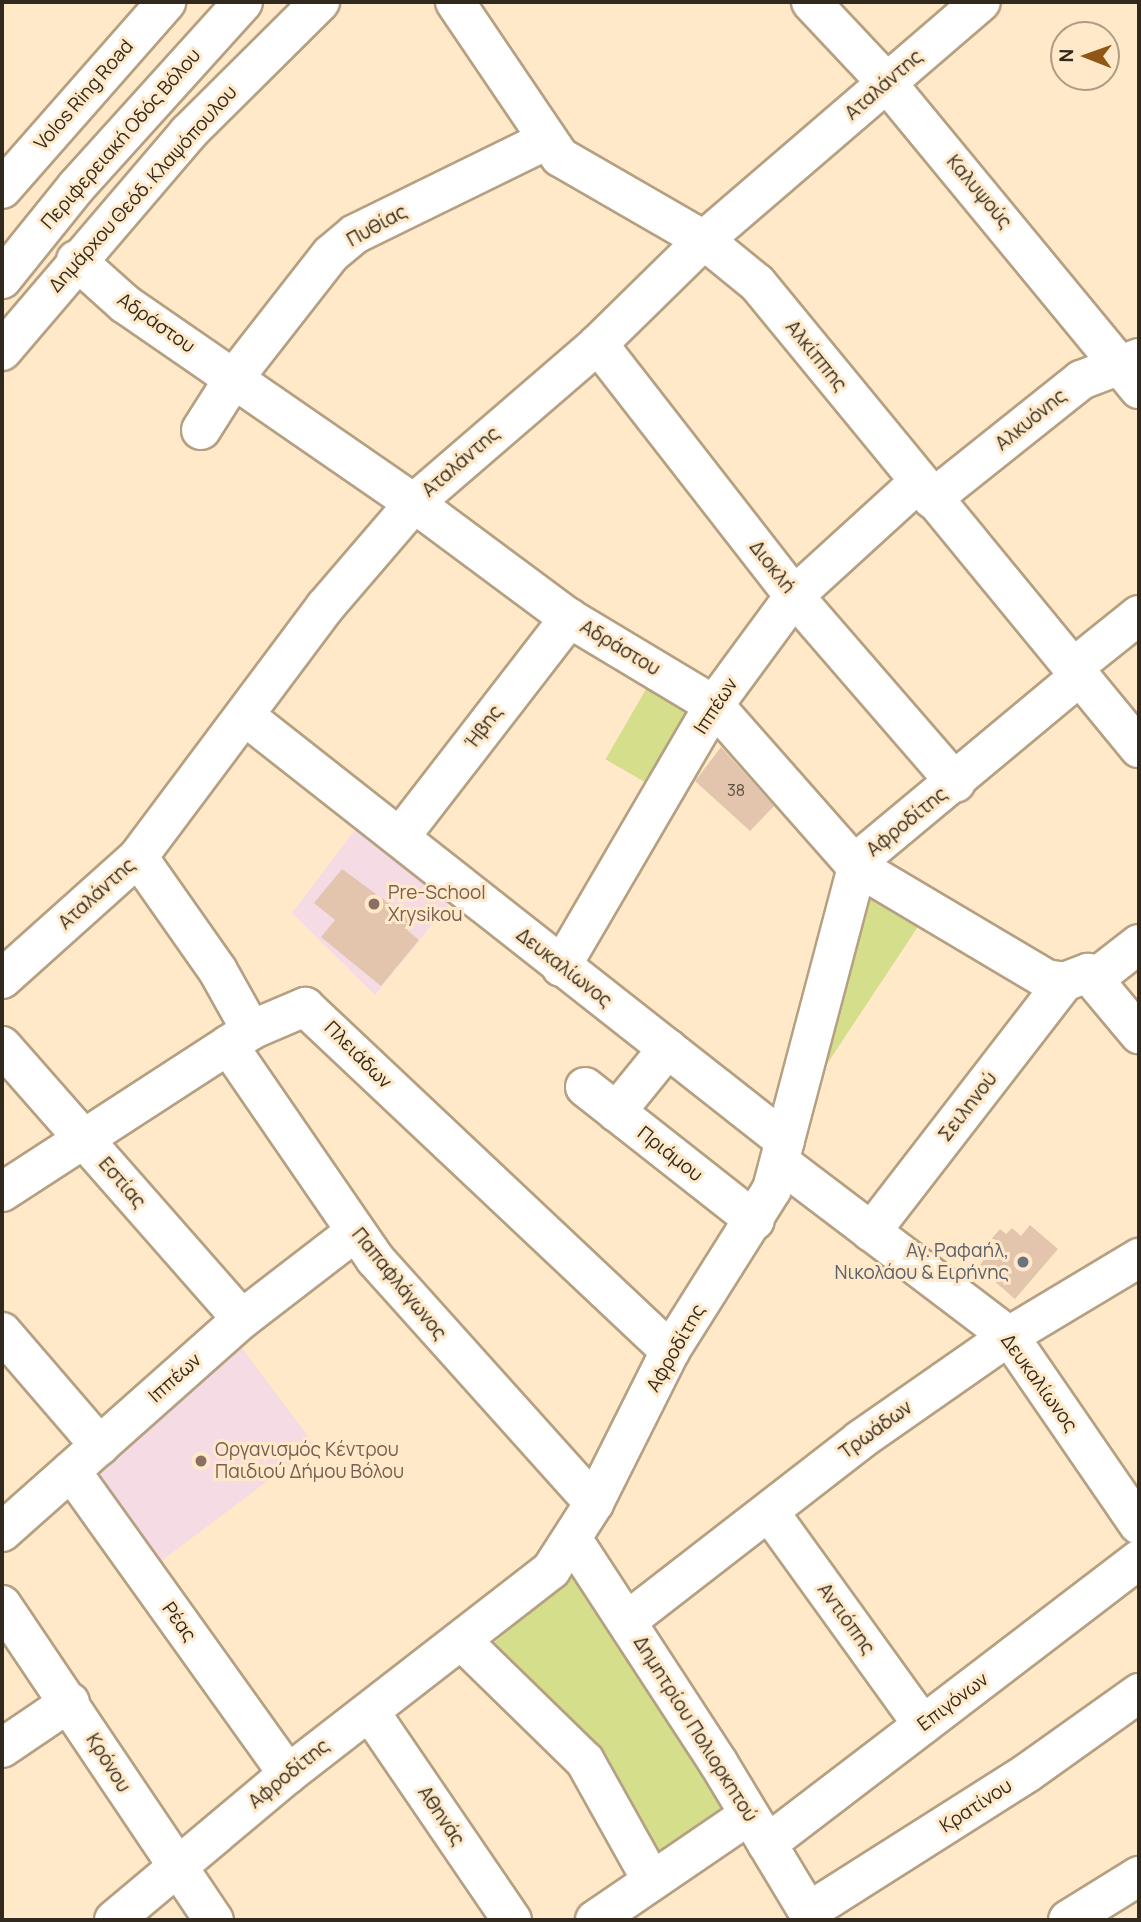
<!DOCTYPE html>
<meta charset="utf-8">
<style>
body{margin:0}
#map{position:relative;width:1141px;height:1922px;overflow:hidden;background:#ffe9c9;font-family:Manrope,sans-serif}
div>[style]{position:absolute}
.education>*{inset:0;background:#f4dbe4;transform-origin:0 0}
.green>*{inset:0;background:#d4de8b;transform-origin:0 0}
.building>*{inset:0;background:#e2c5ac}
.roads{filter:drop-shadow(2px 0 #b5a082) drop-shadow(-2px 0 #b5a082) drop-shadow(0 2px #b5a082) drop-shadow(0 -2px #b5a082)}
.minor>*{height:38px;margin:-19px;padding:0 19px;transform-origin:19px;border-radius:19px;background:#fff}
.major>*{height:38px;margin:-19px;padding:0 19px;transform-origin:19px;border-radius:19px;background:#fff}
.dots>*{width:19px;height:19px;translate:-50% -50%;box-sizing:border-box;border:4px solid #ffe9c9;border-radius:50%}
span{translate:-50% -50%;white-space:nowrap;text-align:center;line-height:1.15;-webkit-text-stroke:6px #ffe9c9;paint-order:stroke}
.number-label{font-size:16px;color:#5d5041}
.number-label span{-webkit-text-stroke-width:0}
.street-label{font-size:19px;color:#31291d}
.education-label{font-size:19px;color:#785e54}
.left{translate:0 -50%;text-align:left}
.worship-label{font-size:19px;color:#5b616d}
.right{translate:-100% -50%;text-align:right}
.frame{position:absolute;inset:0;border:4px solid #31291d;pointer-events:none}
.north{position:absolute;left:1050px;top:21px;width:70px;height:70px;box-sizing:border-box;background:#ffe9c9;border:2px solid #ad9c84;border-radius:50%;rotate:271deg;font-size:19px;font-weight:700;line-height:28px;text-align:center;color:#31291d}
.north::after{content:'';display:block;margin:auto;width:24px;height:32px;background:#905613;clip-path:polygon(50% 0,100% 100%,50% 72%,0 100%)}
</style>
<div id="map">
<div class="education">
<div style="clip-path:polygon(361px 822px,456px 895px,375px 995px,292px 913px)"></div>
<div style="left:241px;top:1347px;width:123px;height:200px;rotate:53deg"></div>
</div>
<div class="green">
<div style="left:649px;top:684px;width:58px;height:87px;rotate:30deg"></div>
<div style="clip-path:polygon(870px 886px,921px 922px,825px 1067px,819px 1062px)"></div>
<div style="clip-path:polygon(580px 1570px,735px 1808px,658px 1860px,491px 1645px)"></div>
</div>
<div class="building">
<div style="clip-path:polygon(721px 747px,774px 806px,750px 831px,695px 781px)"></div>
<div style="clip-path:polygon(342px 869px,414px 922px,407px 930px,419px 940px,381px 986px,321px 937px,335px 920px,314px 903px)"></div>
<div style="clip-path:polygon(1030px 1225px,1058px 1249px,1015px 1299px,978px 1267px,989px 1254px,983px 1249px,1000px 1229px,1006px 1234px,1012px 1228px,1021px 1236px)"></div>
</div>
<div class="roads">
<div class="minor">
<div style="left:455px;top:2px;width:187px;rotate:55.9deg"></div>
<div style="left:560px;top:157px;width:166px;rotate:30deg"></div>
<div style="left:704px;top:240px;width:68px;rotate:39.1deg"></div>
<div style="left:757px;top:283px;width:602px;rotate:50.6deg"></div>
<div style="left:811px;top:2px;width:110px;rotate:46.8deg"></div>
<div style="left:886px;top:82px;width:398px;rotate:50.5deg"></div>
<div style="left:76px;top:260px;width:66px;rotate:41.9deg"></div>
<div style="left:125px;top:304px;width:351px;rotate:34.6deg"></div>
<div style="left:414px;top:503px;width:193px;rotate:36.6deg"></div>
<div style="left:569px;top:618px;width:169px;rotate:31deg"></div>
<div style="left:714px;top:705px;width:215px;rotate:48.6deg"></div>
<div style="left:856px;top:866px;width:221px;rotate:30.7deg"></div>
<div style="left:1046px;top:979px;width:18px;rotate:9deg"></div>
<div style="left:1064px;top:982px;width:26px;rotate:-21deg"></div>
<div style="left:1088px;top:973px;width:80px;rotate:50.1deg"></div>
<div style="left:598px;top:344px;width:319px;rotate:52.1deg"></div>
<div style="left:794px;top:596px;width:247px;rotate:49.1deg"></div>
<div style="left:2px;top:351px;width:287px;rotate:-49.5deg"></div>
<div style="left:188px;top:133px;width:186px;rotate:-44.8deg"></div>
<div style="left:201px;top:430px;width:62px;rotate:-57.6deg"></div>
<div style="left:234px;top:378px;width:157px;rotate:-52deg"></div>
<div style="left:331px;top:254px;width:31px;rotate:-40deg"></div>
<div style="left:355px;top:234px;width:212px;rotate:-26.1deg"></div>
<div style="left:932px;top:499px;width:191px;rotate:-38.6deg"></div>
<div style="left:1081px;top:380px;width:62px;rotate:-20.8deg"></div>
<div style="left:1074px;top:667px;width:83px;rotate:-38.7deg"></div>
<div style="left:245px;top:716px;width:687px;rotate:38.2deg"></div>
<div style="left:400px;top:837px;width:277px;rotate:-52.3deg"></div>
<div style="left:138px;top:857px;width:139px;rotate:54.9deg"></div>
<div style="left:218px;top:971px;width:68px;rotate:60.8deg"></div>
<div style="left:561px;top:967px;width:303px;rotate:-59.7deg"></div>
<div style="left:714px;top:705px;width:135px;rotate:-53.7deg"></div>
<div style="left:794px;top:596px;width:169px;rotate:-42.4deg"></div>
<div style="left:2px;top:979px;width:183px;rotate:-41.9deg"></div>
<div style="left:138px;top:857px;width:312px;rotate:-53.2deg"></div>
<div style="left:325px;top:607px;width:137px;rotate:-49.4deg"></div>
<div style="left:414px;top:503px;width:243px;rotate:-40.8deg"></div>
<div style="left:598px;top:344px;width:148px;rotate:-44.5deg"></div>
<div style="left:704px;top:240px;width:365px;rotate:-40.7deg"></div>
<div style="left:1094px;top:979px;width:57px;rotate:-37.9deg"></div>
<div style="left:228px;top:1045px;width:260px;rotate:55.5deg"></div>
<div style="left:375px;top:1259px;width:328px;rotate:48.1deg"></div>
<div style="left:2px;top:1046px;width:363px;rotate:48.7deg"></div>
<div style="left:585px;top:1087px;width:216px;rotate:38.2deg"></div>
<div style="left:616px;top:1112px;width:82px;rotate:-50.9deg"></div>
<div style="left:781px;top:1163px;width:286px;rotate:37.2deg"></div>
<div style="left:1009px;top:1336px;width:229px;rotate:55.5deg"></div>
<div style="left:2px;top:1192px;width:297px;rotate:-33deg"></div>
<div style="left:251px;top:1030px;width:59px;rotate:-23.1deg"></div>
<div style="left:305px;top:1007px;width:502px;rotate:43.3deg"></div>
<div style="left:871px;top:1232px;width:316px;rotate:-52.3deg"></div>
<div style="left:2px;top:1332px;width:150px;rotate:49.3deg"></div>
<div style="left:71px;top:1471px;width:373px;rotate:54.4deg"></div>
<div style="left:770px;top:1513px;width:261px;rotate:54.2deg"></div>
<div style="left:2px;top:1532px;width:321px;rotate:-41.6deg"></div>
<div style="left:242px;top:1319px;width:143px;rotate:-37.6deg"></div>
<div style="left:573px;top:1540px;width:267px;rotate:56.9deg"></div>
<div style="left:719px;top:1764px;width:182px;rotate:58.9deg"></div>
<div style="left:2px;top:1605px;width:380px;rotate:56.1deg"></div>
<div style="left:627px;top:1621px;width:295px;rotate:-37.8deg"></div>
<div style="left:860px;top:1440px;width:182px;rotate:-34.9deg"></div>
<div style="left:1009px;top:1336px;width:152px;rotate:-31deg"></div>
<div style="left:462px;top:1641px;width:172px;rotate:44.3deg"></div>
<div style="left:585px;top:1761px;width:137px;rotate:60.8deg"></div>
<div style="left:370px;top:1712px;width:252px;rotate:55.7deg"></div>
<div style="left:2px;top:1748px;width:82px;rotate:-34.1deg"></div>
<div style="left:767px;top:1844px;width:468px;rotate:-37.4deg"></div>
<div style="left:808px;top:1912px;width:259px;rotate:-32.4deg"></div>
<div style="left:1027px;top:1773px;width:138px;rotate:-35.5deg"></div>
<div style="left:114px;top:1920px;width:227px;rotate:-40deg"></div>
<div style="left:288px;top:1774px;width:333px;rotate:-37.8deg"></div>
<div style="left:551px;top:1570px;width:80px;rotate:-57.3deg"></div>
<div style="left:594px;top:1503px;width:170px;rotate:-63.4deg"></div>
<div style="left:670px;top:1351px;width:191px;rotate:-57.8deg"></div>
<div style="left:772px;top:1189px;width:340px;rotate:-75.2deg"></div>
<div style="left:859px;top:860px;width:289px;rotate:-39.8deg"></div>
<div style="left:595px;top:1920px;width:186px;rotate:-34.3deg"></div>
<div style="left:1068px;top:1920px;width:84px;rotate:-31.8deg"></div>
</div>
<div class="major">
<div style="left:2px;top:189px;width:249px;rotate:-48.7deg"></div>
<div style="left:2px;top:279px;width:118px;rotate:-51.2deg"></div>
<div style="left:76px;top:187px;width:249px;rotate:-47.9deg"></div>
</div>
</div>
<div class="dots">
<div style="left:374px;top:904px;background:#8d6e63"></div>
<div style="left:1023px;top:1262px;background:#6b7280"></div>
<div style="left:201px;top:1461px;background:#8d6e63"></div>
</div>
<div class="number-label">
<span style="left:736px;top:790px">38</span>
</div>
<div class="street-label">
<span style="left:884px;top:85px;rotate:-41deg">Αταλάντης</span>
<span style="left:84px;top:95px;rotate:-49deg">Volos Ring Road</span>
<span style="left:121px;top:139px;rotate:-49deg">Περιφερειακή Οδός Βόλου</span>
<span style="left:143px;top:189px;rotate:-48deg">Δημάρχου Θεόδ. Κλαψόπουλου</span>
<span style="left:979px;top:192px;rotate:50deg">Καλυψούς</span>
<span style="left:377px;top:226px;rotate:-29deg">Πυθίας</span>
<span style="left:156px;top:323px;rotate:35deg">Αδράστου</span>
<span style="left:816px;top:356px;rotate:51deg">Αλκίππης</span>
<span style="left:1031px;top:420px;rotate:-39deg">Αλκυόνης</span>
<span style="left:461px;top:462px;rotate:-41deg">Αταλάντης</span>
<span style="left:772px;top:567px;rotate:52deg">Διοκλή</span>
<span style="left:620px;top:648px;rotate:31deg">Αδράστου</span>
<span style="left:716px;top:706px;rotate:-57deg">Ιππέων</span>
<span style="left:484px;top:727px;rotate:-53deg">Ήβης</span>
<span style="left:907px;top:822px;rotate:-39deg">Αφροδίτης</span>
<span style="left:97px;top:894px;rotate:-42deg">Αταλάντης</span>
<span style="left:564px;top:968px;rotate:38deg">Δευκαλίωνος</span>
<span style="left:358px;top:1055px;rotate:45deg">Πλειάδων</span>
<span style="left:968px;top:1107px;rotate:-52deg">Σειληνού</span>
<span style="left:670px;top:1154px;rotate:38deg">Πριάμου</span>
<span style="left:122px;top:1183px;rotate:49deg">Εστίας</span>
<span style="left:399px;top:1284px;rotate:51deg">Παπαφλάγωνος</span>
<span style="left:676px;top:1348px;rotate:-60deg">Αφροδίτης</span>
<span style="left:175px;top:1378px;rotate:-42deg">Ιππέων</span>
<span style="left:1039px;top:1383px;rotate:54deg">Δευκαλίωνος</span>
<span style="left:876px;top:1430px;rotate:-36deg">Τρωάδων</span>
<span style="left:846px;top:1619px;rotate:54deg">Αντιόπης</span>
<span style="left:179px;top:1622px;rotate:54deg">Ρέας</span>
<span style="left:953px;top:1702px;rotate:-37deg">Επιγόνων</span>
<span style="left:695px;top:1729px;rotate:58deg">Δημητρίου Πολιορκητού</span>
<span style="left:108px;top:1763px;rotate:58deg">Κρόνου</span>
<span style="left:289px;top:1774px;rotate:-39deg">Αφροδίτης</span>
<span style="left:976px;top:1806px;rotate:-33deg">Κρατίνου</span>
<span style="left:441px;top:1816px;rotate:56deg">Αθηνάς</span>
</div>
<div class="education-label">
<span class="left" style="left:388px;top:904px">Pre-School<br>Xrysikou</span>
<span class="left" style="left:215px;top:1461px">Οργανισμός Κέντρου<br>Παιδιού Δήμου Βόλου</span>
</div>
<div class="worship-label">
<span class="right" style="left:1009px;top:1262px">Αγ. Ραφαήλ,<br>Νικολάου &amp; Ειρήνης</span>
</div>
<div class="frame"></div>
<div class="north">N</div>
</div>
